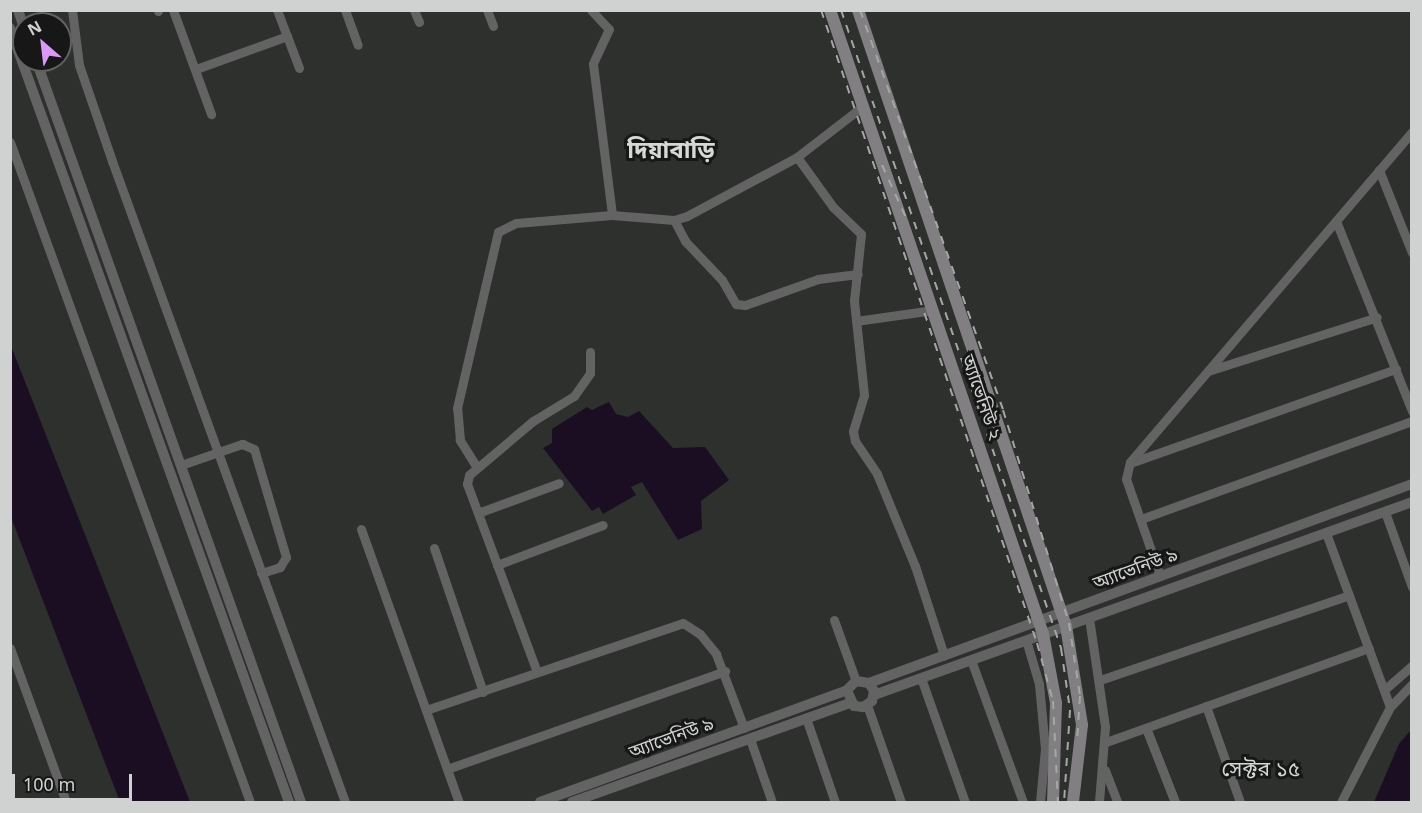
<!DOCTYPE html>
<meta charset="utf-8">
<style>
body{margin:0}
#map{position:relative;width:1422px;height:813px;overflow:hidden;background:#2d302d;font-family:"Noto Sans","Noto Sans Bengali",sans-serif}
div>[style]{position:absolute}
.water>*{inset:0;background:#1b0e22}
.minor>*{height:9px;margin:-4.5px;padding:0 4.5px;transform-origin:4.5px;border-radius:4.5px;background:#646364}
.tertiary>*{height:10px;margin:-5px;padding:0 5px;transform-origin:5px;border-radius:5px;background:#646364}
.secondary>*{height:12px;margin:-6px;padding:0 6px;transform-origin:6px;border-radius:6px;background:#817f82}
.rail>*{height:2px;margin-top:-1px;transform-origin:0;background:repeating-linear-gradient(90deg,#a5a7a6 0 8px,transparent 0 16px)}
span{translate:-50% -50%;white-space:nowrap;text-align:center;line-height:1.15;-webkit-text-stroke:6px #161716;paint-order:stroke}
.street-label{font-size:18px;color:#d0d2d1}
.quarter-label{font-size:21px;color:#d4d9d5}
.district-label{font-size:24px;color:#d4d9d5;font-weight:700}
.frame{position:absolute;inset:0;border:12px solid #d0d2d1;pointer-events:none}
.north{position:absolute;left:12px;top:12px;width:60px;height:60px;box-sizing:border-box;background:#161716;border:2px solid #606261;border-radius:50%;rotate:332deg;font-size:16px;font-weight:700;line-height:24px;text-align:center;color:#d0d2d1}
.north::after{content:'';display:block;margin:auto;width:21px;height:27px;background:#d99af7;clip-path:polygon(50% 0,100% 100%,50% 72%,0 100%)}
.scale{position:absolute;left:12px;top:774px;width:120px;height:27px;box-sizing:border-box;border:3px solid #d0d2d1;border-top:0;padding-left:8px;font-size:18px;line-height:21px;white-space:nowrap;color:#d0d2d1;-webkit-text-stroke:4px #161716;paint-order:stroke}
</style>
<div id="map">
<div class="water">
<div style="clip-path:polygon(10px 346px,11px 346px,190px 802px,120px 802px,11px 517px)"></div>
<div style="clip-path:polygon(609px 402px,616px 414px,628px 417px,639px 411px,673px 448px,705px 447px,729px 480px,701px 501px,702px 529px,678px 540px,642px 482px,631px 487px,636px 495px,603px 514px,599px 507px,592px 511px,543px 448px,552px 443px,552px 429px,587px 407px,592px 410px)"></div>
<div style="clip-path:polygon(1411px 730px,1411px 802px,1374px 802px,1399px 744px)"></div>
</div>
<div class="minor">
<div style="left:72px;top:10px;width:55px;rotate:82.7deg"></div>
<div style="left:79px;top:65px;width:102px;rotate:71deg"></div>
<div style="left:112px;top:161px;width:682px;rotate:70.02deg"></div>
<div style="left:173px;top:10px;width:111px;rotate:69.9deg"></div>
<div style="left:277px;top:10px;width:62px;rotate:69.2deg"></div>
<div style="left:345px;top:10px;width:37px;rotate:70deg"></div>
<div style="left:414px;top:10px;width:13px;rotate:67deg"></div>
<div style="left:487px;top:10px;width:17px;rotate:69deg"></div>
<div style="left:591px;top:10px;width:26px;rotate:47deg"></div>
<div style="left:609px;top:29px;width:38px;rotate:115deg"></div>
<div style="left:593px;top:64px;width:152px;rotate:82.8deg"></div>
<div style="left:158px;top:11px;width:1px;rotate:-90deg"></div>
<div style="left:196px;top:69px;width:97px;rotate:-19.9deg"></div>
<div style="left:10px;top:142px;width:702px;rotate:70.02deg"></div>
<div style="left:797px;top:157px;width:83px;rotate:-37.7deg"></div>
<div style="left:1379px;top:170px;width:89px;rotate:68.3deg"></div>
<div style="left:674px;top:220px;width:24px;rotate:62deg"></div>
<div style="left:685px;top:241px;width:54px;rotate:46.5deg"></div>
<div style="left:722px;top:280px;width:28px;rotate:60deg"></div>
<div style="left:736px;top:304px;width:9px;rotate:6deg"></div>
<div style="left:745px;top:305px;width:77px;rotate:-19.6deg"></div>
<div style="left:818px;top:279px;width:40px;rotate:-7.1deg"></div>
<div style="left:1336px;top:221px;width:205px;rotate:68.2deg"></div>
<div style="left:856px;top:321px;width:78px;rotate:-8.1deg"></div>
<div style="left:1208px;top:371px;width:177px;rotate:-17.7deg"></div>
<div style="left:1133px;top:462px;width:279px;rotate:-19.5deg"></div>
<div style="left:181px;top:465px;width:65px;rotate:-19deg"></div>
<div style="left:242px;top:444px;width:13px;rotate:23deg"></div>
<div style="left:254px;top:449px;width:113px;rotate:73.5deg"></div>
<div style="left:286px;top:557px;width:12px;rotate:121deg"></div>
<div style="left:280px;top:567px;width:20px;rotate:162deg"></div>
<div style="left:476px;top:466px;width:31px;rotate:-122deg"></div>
<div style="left:460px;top:440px;width:32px;rotate:-95deg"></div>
<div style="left:457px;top:408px;width:181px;rotate:-76.9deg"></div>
<div style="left:498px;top:232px;width:20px;rotate:-27deg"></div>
<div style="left:516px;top:223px;width:96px;rotate:-4.8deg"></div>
<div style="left:612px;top:215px;width:62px;rotate:4.6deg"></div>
<div style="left:674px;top:220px;width:14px;rotate:-17deg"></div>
<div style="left:687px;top:216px;width:125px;rotate:-28.2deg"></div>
<div style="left:797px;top:157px;width:62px;rotate:54.2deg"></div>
<div style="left:833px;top:207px;width:39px;rotate:44deg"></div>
<div style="left:861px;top:234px;width:67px;rotate:96deg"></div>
<div style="left:854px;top:301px;width:95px;rotate:83.9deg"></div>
<div style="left:864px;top:395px;width:38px;rotate:107deg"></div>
<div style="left:853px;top:431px;width:10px;rotate:79deg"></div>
<div style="left:855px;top:441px;width:40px;rotate:56deg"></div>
<div style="left:877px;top:474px;width:100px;rotate:67.6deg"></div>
<div style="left:915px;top:566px;width:94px;rotate:72deg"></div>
<div style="left:1385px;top:512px;width:80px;rotate:70.2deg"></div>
<div style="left:478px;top:513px;width:86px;rotate:-20.3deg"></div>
<div style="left:1141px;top:519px;width:288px;rotate:-19.9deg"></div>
<div style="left:361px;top:529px;width:290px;rotate:70.3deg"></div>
<div style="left:1326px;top:533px;width:185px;rotate:69.8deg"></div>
<div style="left:434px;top:548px;width:152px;rotate:71.2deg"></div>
<div style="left:497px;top:565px;width:113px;rotate:-20.7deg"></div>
<div style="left:1160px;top:576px;width:103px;rotate:-109.3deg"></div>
<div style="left:1126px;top:479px;width:17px;rotate:-77deg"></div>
<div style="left:1130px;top:462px;width:434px;rotate:-49.5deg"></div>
<div style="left:1089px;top:618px;width:110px;rotate:81.6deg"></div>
<div style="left:1105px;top:727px;width:75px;rotate:94.6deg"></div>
<div style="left:834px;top:620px;width:65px;rotate:70.2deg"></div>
<div style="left:1026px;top:640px;width:46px;rotate:73.5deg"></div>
<div style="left:1039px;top:684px;width:65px;rotate:84.7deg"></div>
<div style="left:1045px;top:749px;width:53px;rotate:95.4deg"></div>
<div style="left:10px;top:648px;width:164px;rotate:70deg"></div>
<div style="left:971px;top:660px;width:151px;rotate:69.9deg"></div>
<div style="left:537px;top:672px;width:201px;rotate:-110.4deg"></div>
<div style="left:467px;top:484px;width:9px;rotate:-77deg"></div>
<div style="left:469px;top:475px;width:84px;rotate:-40.2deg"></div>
<div style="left:533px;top:421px;width:48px;rotate:-31.4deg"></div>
<div style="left:574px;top:396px;width:28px;rotate:-55deg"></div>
<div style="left:590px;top:373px;width:21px;rotate:-90deg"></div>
<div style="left:921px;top:678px;width:132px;rotate:70.5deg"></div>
<div style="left:1100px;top:680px;width:263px;rotate:-18.8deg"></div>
<div style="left:1384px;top:690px;width:37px;rotate:-41deg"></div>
<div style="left:867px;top:705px;width:103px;rotate:70.7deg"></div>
<div style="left:1206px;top:706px;width:102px;rotate:70.5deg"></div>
<div style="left:426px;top:710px;width:271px;rotate:-18.7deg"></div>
<div style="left:683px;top:623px;width:20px;rotate:33deg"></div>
<div style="left:700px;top:634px;width:26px;rotate:51deg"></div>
<div style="left:716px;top:654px;width:79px;rotate:69.3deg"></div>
<div style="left:806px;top:718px;width:89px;rotate:71deg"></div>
<div style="left:750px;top:739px;width:67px;rotate:70.8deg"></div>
<div style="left:1106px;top:742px;width:279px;rotate:-19.7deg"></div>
<div style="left:447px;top:769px;width:295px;rotate:-19.4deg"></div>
<div style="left:1105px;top:770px;width:34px;rotate:69deg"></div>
<div style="left:1175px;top:802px;width:79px;rotate:-111.4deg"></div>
<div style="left:1146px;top:728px;width:79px;rotate:68.6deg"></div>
<div style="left:1341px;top:802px;width:107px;rotate:-62.7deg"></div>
<div style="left:1390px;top:707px;width:32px;rotate:-46deg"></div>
</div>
<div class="tertiary">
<div style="left:18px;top:10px;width:18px;rotate:71deg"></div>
<div style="left:10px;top:28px;width:823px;rotate:70.18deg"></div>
<div style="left:36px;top:60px;width:788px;rotate:70.35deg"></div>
<div style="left:869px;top:683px;width:9px;rotate:58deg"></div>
<div style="left:874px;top:691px;width:10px;rotate:101deg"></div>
<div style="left:872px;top:701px;width:11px;rotate:146deg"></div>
<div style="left:863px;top:707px;width:9px;rotate:-174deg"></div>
<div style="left:854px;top:706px;width:17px;rotate:-114deg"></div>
<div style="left:847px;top:690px;width:13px;rotate:-45deg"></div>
<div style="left:856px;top:681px;width:13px;rotate:9deg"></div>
<div style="left:869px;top:683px;width:578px;rotate:-20.13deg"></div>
<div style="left:874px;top:695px;width:572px;rotate:-19.73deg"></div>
<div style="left:540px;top:802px;width:327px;rotate:-20deg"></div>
<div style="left:572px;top:802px;width:295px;rotate:-19.6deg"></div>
</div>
<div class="secondary">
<div style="left:830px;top:10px;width:659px;rotate:71.15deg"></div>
<div style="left:1043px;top:634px;width:70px;rotate:79.3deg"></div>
<div style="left:1056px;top:703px;width:99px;rotate:91.7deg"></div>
<div style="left:858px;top:10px;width:650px;rotate:71.34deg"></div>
<div style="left:1066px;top:626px;width:100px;rotate:80.8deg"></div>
<div style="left:1082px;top:725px;width:78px;rotate:96.7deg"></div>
</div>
<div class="rail">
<div style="left:821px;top:10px;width:669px;rotate:71.16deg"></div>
<div style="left:1037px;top:643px;width:60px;rotate:74.6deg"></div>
<div style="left:1053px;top:701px;width:101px;rotate:87.2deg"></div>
<div style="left:841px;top:10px;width:675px;rotate:70.97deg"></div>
<div style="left:1061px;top:648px;width:63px;rotate:81.7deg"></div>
<div style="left:1070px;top:710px;width:92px;rotate:93.7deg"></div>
<div style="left:860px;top:10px;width:425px;rotate:70.3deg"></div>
<div style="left:1003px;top:410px;width:223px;rotate:72.8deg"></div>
<div style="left:1069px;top:623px;width:74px;rotate:81.4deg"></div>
<div style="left:1080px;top:696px;width:46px;rotate:93.7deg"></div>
<div style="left:882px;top:165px;width:63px;rotate:65.5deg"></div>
</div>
<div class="street-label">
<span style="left:982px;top:397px;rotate:71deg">অ্যাভেনিউ ২</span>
<span style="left:1135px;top:568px;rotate:-20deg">অ্যাভেনিউ ৯</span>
<span style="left:671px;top:737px;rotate:-20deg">অ্যাভেনিউ ৯</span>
</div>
<div class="quarter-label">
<span style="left:1261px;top:768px">সেক্টর ১৫</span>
</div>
<div class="district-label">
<span style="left:671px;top:149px">দিয়াবাড়ি</span>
</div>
<div class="frame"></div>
<div class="north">N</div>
<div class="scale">100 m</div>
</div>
